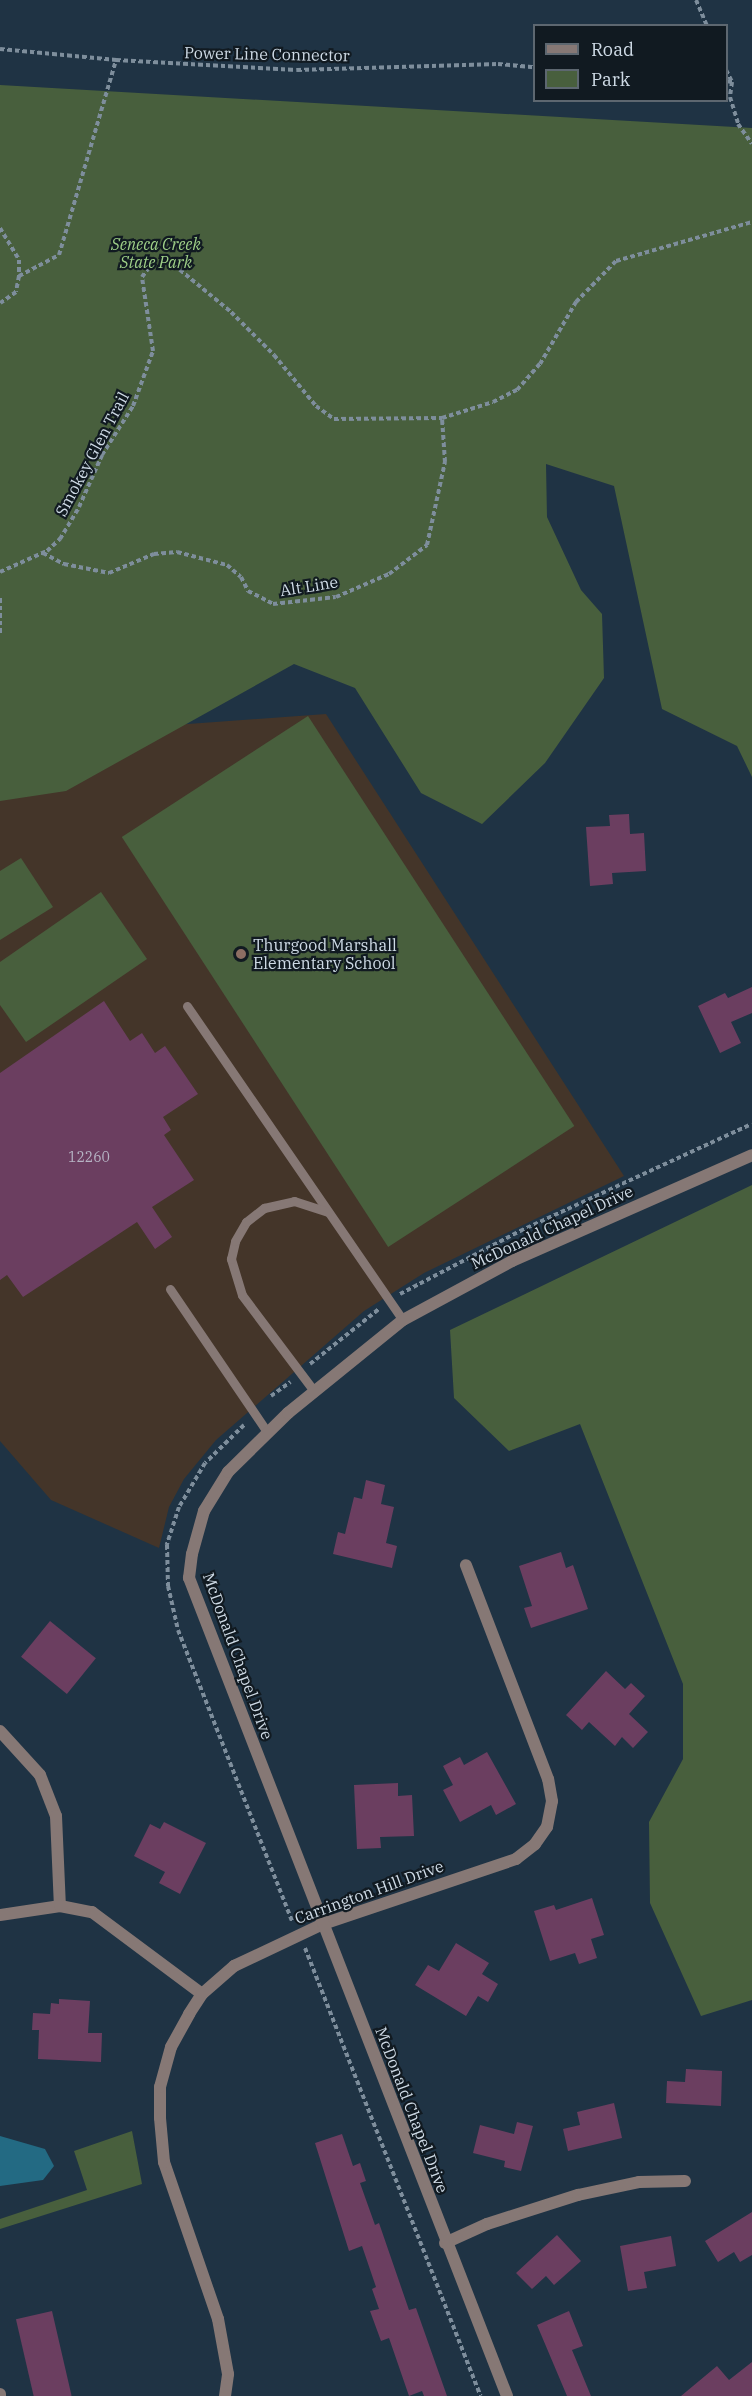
<!DOCTYPE html>
<style>
body{margin:0}
#map{position:relative;width:752px;height:2396px;overflow:hidden;background:#1f3344;font-family:"IBM Plex Serif",serif}
div>[style]{position:absolute}
.education>*{inset:0;background:#443529}
.green>*{inset:0;background:#485f3d;transform-origin:0 0}
.water>*{inset:0;background:#236a83}
.building>*{inset:0;background:#6b3e60;transform-origin:0 0}
.path>*{height:4px;margin-top:-2px;transform-origin:0;background:repeating-linear-gradient(90deg,#7e8e9c 0 4.5px,transparent 0 7.5px)}
.service>*{height:9px;margin:-4.5px;padding:0 4.5px;transform-origin:4.5px;border-radius:4.5px;background:#867875}
.minor>*{height:12px;margin:-6px;padding:0 6px;transform-origin:6px;border-radius:6px;background:#867875}
.dots>*{width:16px;height:16px;translate:-50% -50%;box-sizing:border-box;border:3px solid #111a21;border-radius:50%}
span{translate:-50% -50%;white-space:nowrap;text-align:center;line-height:1.15;-webkit-text-stroke:4.5px #111a21;paint-order:stroke}
.number-label{font-size:14px;color:#b6b4c4}
.number-label span{-webkit-text-stroke-width:0}
.street-label{font-size:16px;color:#cfdbe6}
.park-label{font-size:16px;color:#9ecf87;font-style:italic}
.poi-label{font-size:16px;color:#cfdbe6}
.left{translate:0 -50%;text-align:left}
.legend{position:absolute;left:533px;top:24px;width:195px;height:78px;box-sizing:border-box;background:#111a21;border:2px solid #5d6770;margin:0;padding:8px 10px;list-style:none;font-size:18px;color:#cfdbe6}
.legend li{display:flex;align-items:center;gap:12px;height:30px}
.legend b{width:30px;border:2px solid #5d6770}
</style>
<div id="map">
<div class="education">
<div style="clip-path:polygon(0 684px,79px 732px,326px 714px,624px 1176px,424px 1273px,364px 1311px,216px 1440px,184px 1479px,169px 1507px,159px 1548px,51px 1500px,0 1441px)"></div>
</div>
<div class="green">
<div style="clip-path:polygon(0 85px,752px 128px,752px 777px,737px 746px,662px 709px,614px 486px,546px 464px,547px 517px,581px 590px,602px 614px,604px 678px,545px 763px,482px 824px,421px 793px,355px 688px,294px 664px,66px 791px,0 801px)"></div>
<div style="left:308px;top:716px;width:489px;height:222px;rotate:57deg"></div>
<div style="clip-path:polygon(21px 858px,53px 907px,0 940px,0 871px)"></div>
<div style="clip-path:polygon(101px 892px,147px 959px,26px 1042px,0 1005px,0 962px)"></div>
<div style="clip-path:polygon(752px 1185px,752px 2000px,701px 2016px,650px 1903px,649px 1822px,683px 1759px,683px 1684px,580px 1424px,509px 1451px,454px 1398px,450px 1330px)"></div>
<div style="clip-path:polygon(132px 2131px,142px 2184px,0 2229px,0 2219px,87px 2190px,74px 2151px)"></div>
</div>
<div class="water">
<div style="clip-path:polygon(0 2136px,45px 2149px,54px 2166px,43px 2180px,0 2186px)"></div>
</div>
<div class="building">
<div style="clip-path:polygon(629px 814px,630px 834px,644px 833px,646px 871px,612px 873px,613px 884px,590px 886px,586px 827px,610px 826px,609px 815px)"></div>
<div style="clip-path:polygon(752px 987px,752px 1013px,731px 1022px,741px 1043px,720px 1053px,698px 1006px,725px 993px,728px 998px)"></div>
<div style="clip-path:polygon(104px 1001px,130px 1041px,142px 1033px,155px 1053px,165px 1046px,198px 1094px,163px 1117px,171px 1130px,164px 1135px,194px 1180px,152px 1207px,172px 1237px,155px 1249px,137px 1222px,23px 1297px,7px 1275px,0 1280px,0 1073px)"></div>
<div style="clip-path:polygon(366px 1480px,385px 1485px,381px 1504px,394px 1507px,386px 1543px,397px 1546px,392px 1568px,333px 1554px,338px 1532px,345px 1534px,354px 1497px,362px 1499px)"></div>
<div style="clip-path:polygon(561px 1552px,566px 1568px,573px 1565px,588px 1609px,531px 1628px,524px 1608px,532px 1606px,519px 1566px)"></div>
<div style="left:50px;top:1621px;width:59px;height:46px;rotate:39deg"></div>
<div style="clip-path:polygon(606px 1671px,625px 1689px,631px 1683px,645px 1696px,629px 1714px,648px 1732px,633px 1748px,622px 1737px,615px 1746px,589px 1722px,582px 1730px,566px 1715px)"></div>
<div style="clip-path:polygon(487px 1752px,516px 1804px,496px 1815px,491px 1805px,460px 1822px,443px 1790px,453px 1785px,443px 1766px,460px 1757px,464px 1765px)"></div>
<div style="clip-path:polygon(398px 1783px,398px 1796px,412px 1795px,414px 1836px,380px 1837px,381px 1848px,357px 1849px,354px 1785px)"></div>
<div style="clip-path:polygon(164px 1822px,206px 1843px,180px 1894px,159px 1883px,165px 1872px,134px 1856px,150px 1824px,160px 1829px)"></div>
<div style="clip-path:polygon(592px 1898px,604px 1935px,591px 1939px,597px 1958px,579px 1964px,575px 1953px,550px 1961px,534px 1911px,554px 1905px,556px 1910px)"></div>
<div style="clip-path:polygon(456px 1943px,489px 1963px,482px 1974px,498px 1984px,488px 2002px,478px 1996px,466px 2016px,415px 1985px,428px 1965px,439px 1971px)"></div>
<div style="clip-path:polygon(59px 1999px,90px 2001px,88px 2033px,102px 2033px,101px 2062px,38px 2059px,39px 2030px,32px 2030px,33px 2013px,50px 2014px,51px 2003px,59px 2004px)"></div>
<div style="clip-path:polygon(686px 2069px,722px 2071px,721px 2106px,666px 2103px,667px 2081px,685px 2082px)"></div>
<div style="clip-path:polygon(614px 2103px,622px 2138px,568px 2151px,563px 2129px,580px 2125px,577px 2112px)"></div>
<div style="clip-path:polygon(517px 2122px,533px 2126px,521px 2171px,504px 2167px,505px 2161px,473px 2153px,480px 2125px,514px 2134px)"></div>
<div style="clip-path:polygon(342px 2134px,353px 2166px,360px 2163px,366px 2181px,360px 2183px,375px 2225px,379px 2223px,409px 2310px,416px 2308px,447px 2396px,424px 2396px,422px 2391px,409px 2396px,389px 2338px,381px 2341px,370px 2311px,379px 2309px,372px 2289px,376px 2287px,362px 2246px,349px 2251px,315px 2143px)"></div>
<div style="clip-path:polygon(752px 2212px,752px 2255px,740px 2262px,734px 2252px,718px 2262px,705px 2241px)"></div>
<div style="clip-path:polygon(557px 2235px,581px 2261px,554px 2285px,546px 2276px,532px 2289px,516px 2273px)"></div>
<div style="clip-path:polygon(671px 2236px,676px 2266px,644px 2272px,647px 2288px,628px 2291px,620px 2246px)"></div>
<div style="left:52px;top:2311px;width:87px;height:37px;rotate:77deg"></div>
<div style="clip-path:polygon(569px 2311px,583px 2346px,572px 2350px,591px 2396px,567px 2396px,537px 2325px)"></div>
<div style="clip-path:polygon(752px 2362px,752px 2396px,681px 2396px,717px 2366px,729px 2380px)"></div>
</div>
<div class="path">
<div style="left:696px;top:0;width:28px;rotate:67deg"></div>
<div style="left:0;top:49px;width:117px;rotate:5.4deg"></div>
<div style="left:116px;top:60px;width:181px;rotate:3.2deg"></div>
<div style="left:297px;top:70px;width:201px;rotate:-1.7deg"></div>
<div style="left:498px;top:64px;width:36px;rotate:5deg"></div>
<div style="left:726px;top:70px;width:13px;rotate:63deg"></div>
<div style="left:732px;top:82px;width:6px;rotate:-171deg"></div>
<div style="left:732px;top:82px;width:15px;rotate:98deg"></div>
<div style="left:730px;top:97px;width:28px;rotate:73deg"></div>
<div style="left:738px;top:124px;width:24px;rotate:55deg"></div>
<div style="left:0;top:228px;width:37px;rotate:59deg"></div>
<div style="left:19px;top:260px;width:16px;rotate:90deg"></div>
<div style="left:19px;top:276px;width:16px;rotate:101deg"></div>
<div style="left:16px;top:292px;width:19px;rotate:145deg"></div>
<div style="left:19px;top:276px;width:45px;rotate:-27.7deg"></div>
<div style="left:59px;top:255px;width:203px;rotate:-73.7deg"></div>
<div style="left:43px;top:553px;width:24px;rotate:28deg"></div>
<div style="left:64px;top:564px;width:46px;rotate:11.3deg"></div>
<div style="left:109px;top:573px;width:49px;rotate:-22.9deg"></div>
<div style="left:154px;top:554px;width:23px;rotate:-5deg"></div>
<div style="left:177px;top:552px;width:52px;rotate:14.6deg"></div>
<div style="left:227px;top:565px;width:18px;rotate:41deg"></div>
<div style="left:241px;top:577px;width:16px;rotate:63deg"></div>
<div style="left:248px;top:591px;width:28px;rotate:27deg"></div>
<div style="left:273px;top:604px;width:63px;rotate:-6.3deg"></div>
<div style="left:336px;top:597px;width:58px;rotate:-23.5deg"></div>
<div style="left:389px;top:574px;width:48px;rotate:-37.3deg"></div>
<div style="left:427px;top:545px;width:85px;rotate:-77.8deg"></div>
<div style="left:445px;top:462px;width:44px;rotate:-93.9deg"></div>
<div style="left:0;top:572px;width:51px;rotate:-24.1deg"></div>
<div style="left:47px;top:551px;width:18px;rotate:-43deg"></div>
<div style="left:60px;top:539px;width:37px;rotate:-59deg"></div>
<div style="left:79px;top:507px;width:57px;rotate:-66.1deg"></div>
<div style="left:102px;top:455px;width:58px;rotate:-57.7deg"></div>
<div style="left:133px;top:406px;width:59px;rotate:-70deg"></div>
<div style="left:153px;top:351px;width:75px;rotate:-98.5deg"></div>
<div style="left:142px;top:277px;width:17px;rotate:-54deg"></div>
<div style="left:152px;top:263px;width:22px;rotate:5deg"></div>
<div style="left:174px;top:265px;width:74px;rotate:39.5deg"></div>
<div style="left:231px;top:312px;width:61px;rotate:45deg"></div>
<div style="left:274px;top:355px;width:66px;rotate:50.5deg"></div>
<div style="left:316px;top:406px;width:22px;rotate:36deg"></div>
<div style="left:334px;top:419px;width:108px;rotate:-0.5deg"></div>
<div style="left:442px;top:418px;width:53px;rotate:-17.4deg"></div>
<div style="left:493px;top:402px;width:27px;rotate:-27deg"></div>
<div style="left:517px;top:390px;width:35px;rotate:-49deg"></div>
<div style="left:540px;top:364px;width:72px;rotate:-59.9deg"></div>
<div style="left:576px;top:302px;width:57px;rotate:-45.7deg"></div>
<div style="left:616px;top:261px;width:141px;rotate:-16deg"></div>
<div style="left:0;top:598px;width:35px;rotate:90deg"></div>
<div style="left:400px;top:1294px;width:136px;rotate:-27.7deg"></div>
<div style="left:520px;top:1231px;width:255px;rotate:-24.8deg"></div>
<div style="left:310px;top:1364px;width:88px;rotate:-38.6deg"></div>
<div style="left:271px;top:1396px;width:24px;rotate:-36deg"></div>
<div style="left:244px;top:1425px;width:54px;rotate:135.7deg"></div>
<div style="left:205px;top:1463px;width:51px;rotate:120.6deg"></div>
<div style="left:179px;top:1507px;width:40px;rotate:108deg"></div>
<div style="left:167px;top:1545px;width:41px;rotate:88.6deg"></div>
<div style="left:168px;top:1586px;width:45px;rotate:77.2deg"></div>
<div style="left:178px;top:1630px;width:313px;rotate:68.6deg"></div>
<div style="left:305px;top:1948px;width:481px;rotate:68.6deg"></div>
</div>
<div class="service">
<div style="left:187px;top:1006px;width:381px;rotate:55.5deg"></div>
<div style="left:170px;top:1289px;width:174px;rotate:55.8deg"></div>
<div style="left:314px;top:1391px;width:120px;rotate:-126.9deg"></div>
<div style="left:242px;top:1295px;width:38px;rotate:-107deg"></div>
<div style="left:231px;top:1259px;width:18px;rotate:-77deg"></div>
<div style="left:235px;top:1241px;width:22px;rotate:-60deg"></div>
<div style="left:246px;top:1222px;width:23px;rotate:-38deg"></div>
<div style="left:264px;top:1208px;width:31px;rotate:-13deg"></div>
<div style="left:294px;top:1201px;width:35px;rotate:18deg"></div>
</div>
<div class="minor">
<div style="left:0;top:1731px;width:59px;rotate:47.7deg"></div>
<div style="left:40px;top:1775px;width:44px;rotate:68.7deg"></div>
<div style="left:56px;top:1816px;width:90px;rotate:87.5deg"></div>
<div style="left:0;top:1915px;width:61px;rotate:-8.5deg"></div>
<div style="left:60px;top:1906px;width:33px;rotate:11deg"></div>
<div style="left:92px;top:1912px;width:137px;rotate:36.7deg"></div>
<div style="left:445px;top:2243px;width:46px;rotate:-24.3deg"></div>
<div style="left:487px;top:2224px;width:96px;rotate:-17.7deg"></div>
<div style="left:578px;top:2195px;width:62px;rotate:-12deg"></div>
<div style="left:639px;top:2182px;width:46px;rotate:-1.2deg"></div>
<div style="left:0;top:2394px;width:2px;rotate:90deg"></div>
<div style="left:225px;top:2396px;width:22px;rotate:-82deg"></div>
<div style="left:228px;top:2374px;width:56px;rotate:-100.3deg"></div>
<div style="left:218px;top:2319px;width:166px;rotate:-109deg"></div>
<div style="left:164px;top:2162px;width:44px;rotate:-95.2deg"></div>
<div style="left:160px;top:2118px;width:31px;rotate:-90deg"></div>
<div style="left:160px;top:2087px;width:41px;rotate:-74.6deg"></div>
<div style="left:171px;top:2047px;width:38px;rotate:-61deg"></div>
<div style="left:189px;top:2014px;width:24px;rotate:-57deg"></div>
<div style="left:202px;top:1994px;width:43px;rotate:-41.2deg"></div>
<div style="left:234px;top:1966px;width:98px;rotate:-25.3deg"></div>
<div style="left:323px;top:1924px;width:204px;rotate:-18.6deg"></div>
<div style="left:516px;top:1859px;width:24px;rotate:-38deg"></div>
<div style="left:535px;top:1844px;width:21px;rotate:-55deg"></div>
<div style="left:547px;top:1827px;width:26px;rotate:-79deg"></div>
<div style="left:552px;top:1801px;width:22px;rotate:-100deg"></div>
<div style="left:548px;top:1779px;width:229px;rotate:-111deg"></div>
<div style="left:507px;top:2396px;width:878px;rotate:-111.24deg"></div>
<div style="left:189px;top:1578px;width:24px;rotate:-83deg"></div>
<div style="left:192px;top:1554px;width:45px;rotate:-74.4deg"></div>
<div style="left:204px;top:1511px;width:46px;rotate:-58.4deg"></div>
<div style="left:228px;top:1472px;width:84px;rotate:-44.5deg"></div>
<div style="left:288px;top:1413px;width:148px;rotate:-39deg"></div>
<div style="left:403px;top:1320px;width:124px;rotate:-28.4deg"></div>
<div style="left:512px;top:1261px;width:262px;rotate:-23.8deg"></div>
</div>
<div class="dots">
<div style="left:241px;top:954px;background:#8d6e63"></div>
</div>
<div class="number-label">
<span style="left:89px;top:1157px">12260</span>
</div>
<div class="street-label">
<span style="left:267px;top:54px;rotate:1deg">Power Line Connector</span>
<span style="left:92px;top:454px;rotate:-62deg">Smokey Glen Trail</span>
<span style="left:309px;top:586px;rotate:-9deg">Alt Line</span>
<span style="left:552px;top:1227px;rotate:-25deg">McDonald Chapel Drive</span>
<span style="left:238px;top:1656px;rotate:70deg">McDonald Chapel Drive</span>
<span style="left:369px;top:1892px;rotate:-20deg">Carrington Hill Drive</span>
<span style="left:412px;top:2110px;rotate:69deg">McDonald Chapel Drive</span>
</div>
<div class="park-label">
<span style="left:156px;top:253px">Seneca Creek<br>State Park</span>
</div>
<div class="poi-label">
<span class="left" style="left:253px;top:954px">Thurgood Marshall<br>Elementary School</span>
</div>
<ul class="legend">
<li><b style="height:8px;background:#867875"></b>Road</li>
<li><b style="height:16px;background:#485f3d"></b>Park</li>
</ul>
</div>
